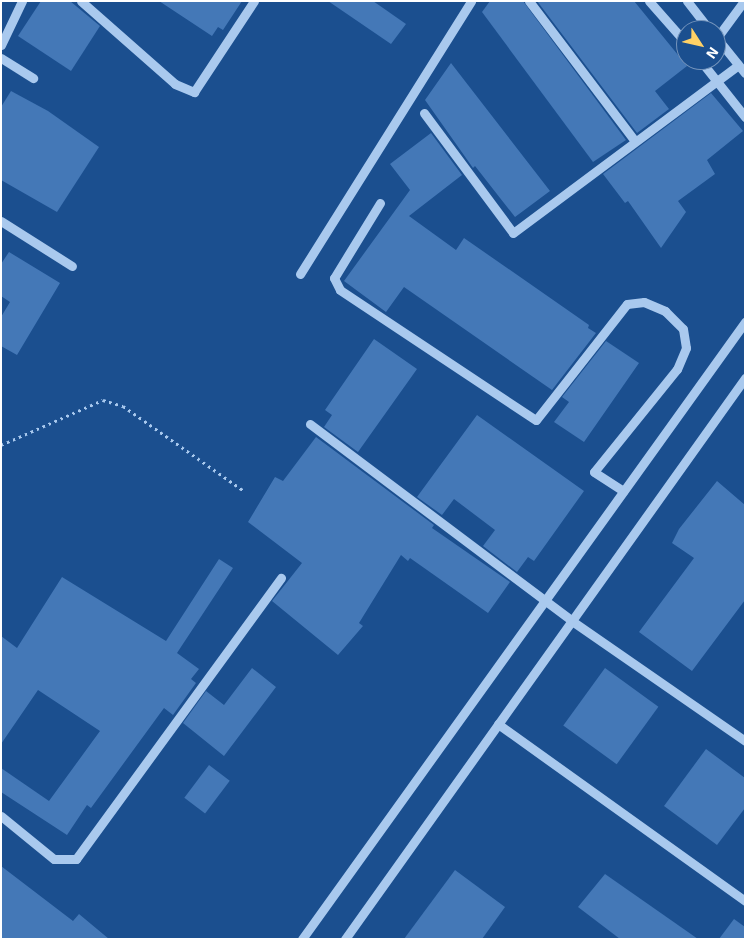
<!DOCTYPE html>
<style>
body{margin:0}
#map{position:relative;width:746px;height:940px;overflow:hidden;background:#1b4f8f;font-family:"Exo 2",sans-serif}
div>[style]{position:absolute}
.building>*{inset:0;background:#4478b7;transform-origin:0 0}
.path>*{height:3px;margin-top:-1.5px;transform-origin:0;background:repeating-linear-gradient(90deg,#a9c9ee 0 2.5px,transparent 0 6.5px)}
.minor>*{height:9px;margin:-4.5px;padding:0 4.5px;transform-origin:4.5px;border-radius:4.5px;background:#a9c9ee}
span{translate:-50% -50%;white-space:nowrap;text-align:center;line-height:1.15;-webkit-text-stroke:4px #1b4f8f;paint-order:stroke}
.frame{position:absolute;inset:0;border:2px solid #fff;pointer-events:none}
.north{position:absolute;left:676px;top:20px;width:50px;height:50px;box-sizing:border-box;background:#1b4f8f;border:1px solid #7695bc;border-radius:50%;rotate:125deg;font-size:14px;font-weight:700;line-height:20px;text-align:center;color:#fff}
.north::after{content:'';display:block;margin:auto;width:18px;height:22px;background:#ffd166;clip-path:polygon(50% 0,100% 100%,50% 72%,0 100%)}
</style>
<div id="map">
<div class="building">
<div style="clip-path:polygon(41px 1px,70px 1px,100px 26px,71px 71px,18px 36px)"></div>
<div style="clip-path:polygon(159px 1px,242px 1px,223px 30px,218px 27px,212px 36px)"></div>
<div style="clip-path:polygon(328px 1px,373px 1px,406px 24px,391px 44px)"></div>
<div style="clip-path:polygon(490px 1px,523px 1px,626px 140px,593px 162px,482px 12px)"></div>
<div style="clip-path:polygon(537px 1px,634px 1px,687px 66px,655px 91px,669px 109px,637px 133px)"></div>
<div style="clip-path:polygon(451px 63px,550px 191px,515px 217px,475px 166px,473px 168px,425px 100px)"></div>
<div style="clip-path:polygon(11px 91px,48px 111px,99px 147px,57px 212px,1px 180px,1px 107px)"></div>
<div style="clip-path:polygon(711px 93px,743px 131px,707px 160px,715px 174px,678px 201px,686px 212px,661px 248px,628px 201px,625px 203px,603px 174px)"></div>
<div style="clip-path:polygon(431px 133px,462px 175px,409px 216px,456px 250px,464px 238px,589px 325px,588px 328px,596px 333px,552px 390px,404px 287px,386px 312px,344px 281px,410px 190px,390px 164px)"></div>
<div style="clip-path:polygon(9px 252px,60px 283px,17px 355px,1px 346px,1px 317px,10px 302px,1px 296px,1px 264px)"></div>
<div style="clip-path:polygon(374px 339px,417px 369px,358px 452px,324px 427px,332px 415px,325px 410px)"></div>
<div style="clip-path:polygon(606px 341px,639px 363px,584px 442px,554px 422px,569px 402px,562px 397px)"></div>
<div style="clip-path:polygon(477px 415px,584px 491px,534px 561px,528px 557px,517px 572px,483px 546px,495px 530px,454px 499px,442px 515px,417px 497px)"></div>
<div style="clip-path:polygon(316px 437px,434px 525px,432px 528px,510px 582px,488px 613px,410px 558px,408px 561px,401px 555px,359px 623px,363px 626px,338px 655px,272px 601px,302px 563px,248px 522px,275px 477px,283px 481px)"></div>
<div style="clip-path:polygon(717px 481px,745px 505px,745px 600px,692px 671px,639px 632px,694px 558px,672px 543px,679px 529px)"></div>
<div style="clip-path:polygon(219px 559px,233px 568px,177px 653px,199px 669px,191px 679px,196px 683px,173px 715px,164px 708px,91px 808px,87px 805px,67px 835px,1px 792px,1px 768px,49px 801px,100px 731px,38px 690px,1px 744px,1px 636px,17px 648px,62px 577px,166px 641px)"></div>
<div style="clip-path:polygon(252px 668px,276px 687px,224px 756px,183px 723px,206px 691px,224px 705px)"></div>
<div style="left:605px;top:668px;width:66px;height:71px;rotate:36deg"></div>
<div style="clip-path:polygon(706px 749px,745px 778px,745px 808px,717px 845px,664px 806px)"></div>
<div style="left:209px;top:765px;width:26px;height:41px;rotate:37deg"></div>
<div style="clip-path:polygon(1px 866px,73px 921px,79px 914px,109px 939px,1px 939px)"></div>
<div style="clip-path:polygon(455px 870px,505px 907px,482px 939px,404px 939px)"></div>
<div style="clip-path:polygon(605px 874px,698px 939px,620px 939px,578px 907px)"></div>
<div style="clip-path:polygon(734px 919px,745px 927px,745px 939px,719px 939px)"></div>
</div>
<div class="path">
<div style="left:1px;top:445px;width:111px;rotate:-23.8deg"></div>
<div style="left:103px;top:400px;width:21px;rotate:17deg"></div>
<div style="left:123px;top:406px;width:148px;rotate:35.1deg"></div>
</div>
<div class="minor">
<div style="left:81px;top:1px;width:125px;rotate:41.4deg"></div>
<div style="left:175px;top:84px;width:21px;rotate:23deg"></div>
<div style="left:194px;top:92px;width:109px;rotate:-56.6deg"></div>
<div style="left:529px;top:1px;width:174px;rotate:52.9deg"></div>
<div style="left:649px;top:1px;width:56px;rotate:48.6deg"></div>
<div style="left:687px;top:1px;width:37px;rotate:52deg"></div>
<div style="left:716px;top:37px;width:46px;rotate:51.1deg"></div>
<div style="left:716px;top:39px;width:47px;rotate:-53.6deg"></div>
<div style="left:1px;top:45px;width:49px;rotate:-64.5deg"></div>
<div style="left:1px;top:58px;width:38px;rotate:32deg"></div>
<div style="left:700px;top:60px;width:73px;rotate:51.7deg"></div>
<div style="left:424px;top:113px;width:149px;rotate:53.4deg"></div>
<div style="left:513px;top:233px;width:281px;rotate:-36.7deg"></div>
<div style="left:380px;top:203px;width:88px;rotate:121.5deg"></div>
<div style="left:334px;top:278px;width:13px;rotate:63deg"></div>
<div style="left:340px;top:290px;width:235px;rotate:33.6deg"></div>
<div style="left:536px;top:420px;width:147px;rotate:-51.9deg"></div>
<div style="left:627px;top:304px;width:17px;rotate:-7deg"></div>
<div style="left:644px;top:302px;width:23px;rotate:23deg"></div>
<div style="left:665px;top:311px;width:25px;rotate:45deg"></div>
<div style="left:683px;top:329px;width:19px;rotate:81deg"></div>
<div style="left:686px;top:348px;width:23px;rotate:113deg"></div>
<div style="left:677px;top:369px;width:132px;rotate:128.9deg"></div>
<div style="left:594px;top:472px;width:35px;rotate:33deg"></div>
<div style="left:1px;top:221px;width:84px;rotate:32.4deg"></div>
<div style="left:300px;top:274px;width:322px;rotate:-57.9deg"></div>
<div style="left:310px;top:424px;width:328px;rotate:36.9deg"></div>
<div style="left:572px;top:621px;width:211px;rotate:34.7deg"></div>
<div style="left:498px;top:724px;width:304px;rotate:35.6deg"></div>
<div style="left:1px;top:816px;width:68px;rotate:39.1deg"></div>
<div style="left:54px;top:859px;width:22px"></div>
<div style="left:76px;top:859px;width:348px;rotate:-53.9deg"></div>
<div style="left:302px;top:939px;width:760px;rotate:-54.32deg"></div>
<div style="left:345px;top:939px;width:689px;rotate:-54.51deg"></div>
</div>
<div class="frame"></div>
<div class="north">N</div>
</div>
